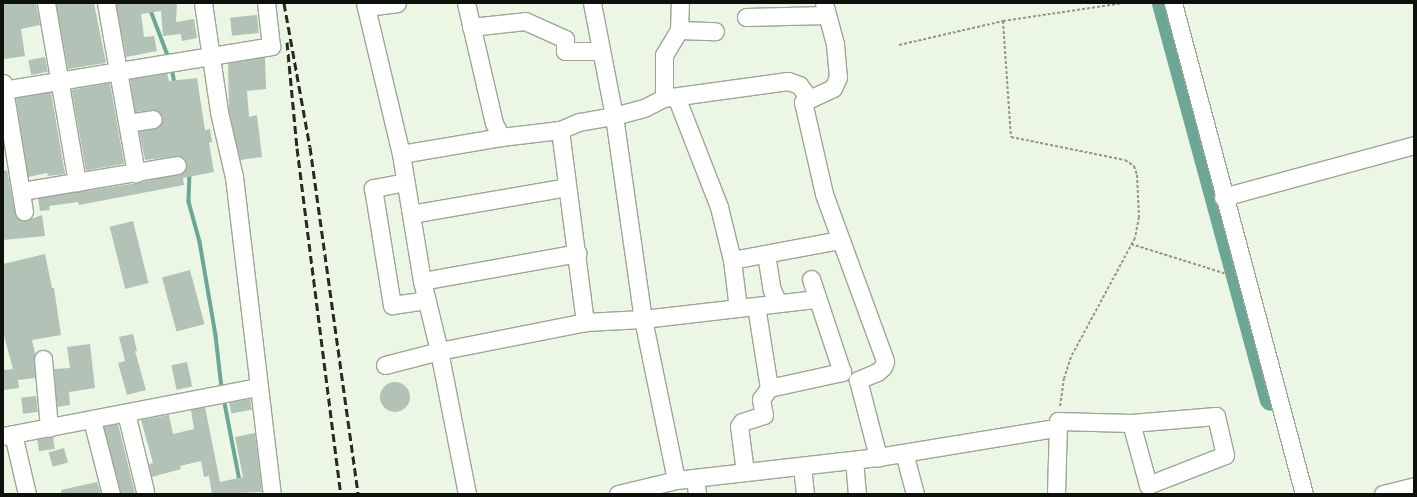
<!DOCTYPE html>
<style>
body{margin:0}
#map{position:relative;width:1417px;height:497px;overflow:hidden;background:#ecf6e5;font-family:Karla,sans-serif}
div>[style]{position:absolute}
.stream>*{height:3.5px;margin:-1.75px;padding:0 1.75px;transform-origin:1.75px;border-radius:1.75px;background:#6ca696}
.river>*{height:21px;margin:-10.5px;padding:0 10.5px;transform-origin:10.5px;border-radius:10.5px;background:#6ca696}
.building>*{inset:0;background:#b2c2b6;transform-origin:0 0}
.round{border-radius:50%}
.path>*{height:2px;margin-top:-1px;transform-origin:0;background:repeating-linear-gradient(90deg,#90978b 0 3px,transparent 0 5px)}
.roads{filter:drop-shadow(1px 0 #9da696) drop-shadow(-1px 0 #9da696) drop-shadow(0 1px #9da696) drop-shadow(0 -1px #9da696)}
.minor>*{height:17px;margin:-8.5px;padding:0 8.5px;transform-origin:8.5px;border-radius:8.5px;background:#fff}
.rail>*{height:3px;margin-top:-1.5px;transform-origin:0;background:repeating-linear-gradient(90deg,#272a23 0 8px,transparent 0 12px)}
span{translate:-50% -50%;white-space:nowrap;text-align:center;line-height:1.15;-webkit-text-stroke:3px #fff;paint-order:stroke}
.frame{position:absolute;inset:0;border:4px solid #0e110b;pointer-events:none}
</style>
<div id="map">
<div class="stream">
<div style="left:148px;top:3px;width:59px;rotate:69.1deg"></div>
<div style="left:172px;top:68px;width:15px;rotate:79deg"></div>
<div style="left:190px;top:172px;width:30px;rotate:92deg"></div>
<div style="left:189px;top:202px;width:41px;rotate:74.6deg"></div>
<div style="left:200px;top:242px;width:95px;rotate:80.3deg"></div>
<div style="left:216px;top:336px;width:52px;rotate:83.4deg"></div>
<div style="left:224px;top:398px;width:85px;rotate:79.1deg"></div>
</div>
<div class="river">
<div style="left:1162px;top:3px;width:411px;rotate:74.8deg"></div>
</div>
<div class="building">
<div style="clip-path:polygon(3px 3px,36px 3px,40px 25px,21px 29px,25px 56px,4px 59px)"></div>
<div style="clip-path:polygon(56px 3px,94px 3px,106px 63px,68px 69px)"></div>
<div style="clip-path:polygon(116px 3px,177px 3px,176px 22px,194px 19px,197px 38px,182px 41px,181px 34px,163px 36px,161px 11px,141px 14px,144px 37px,154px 36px,157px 51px,126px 57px)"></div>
<div style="left:257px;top:15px;width:18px;height:27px;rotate:84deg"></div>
<div style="left:45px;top:57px;width:15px;height:17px;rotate:79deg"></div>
<div style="clip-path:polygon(265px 57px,266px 89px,247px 91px,249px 117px,257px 115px,262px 157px,240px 160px,229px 112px,228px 63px)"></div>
<div style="clip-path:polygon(167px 73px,169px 81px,197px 78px,205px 130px,210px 129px,212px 142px,209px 143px,214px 172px,183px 178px,184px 185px,79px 205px,78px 202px,49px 206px,50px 210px,40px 211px,38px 198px,138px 183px,184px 172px,187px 163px,180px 156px,145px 160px,139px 131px,159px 127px,163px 117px,156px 110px,135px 112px,130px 79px)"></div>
<div style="left:110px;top:83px;width:82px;height:39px;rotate:80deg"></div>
<div style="clip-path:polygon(51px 92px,65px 174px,48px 176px,47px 173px,28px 177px,16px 98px)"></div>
<div style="clip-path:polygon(7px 170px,16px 217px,25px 221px,42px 215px,45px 236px,3px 240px,3px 171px)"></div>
<div style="left:133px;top:221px;width:64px;height:24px;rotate:76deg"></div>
<div style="clip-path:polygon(45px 254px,52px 288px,54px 288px,61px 335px,32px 340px,35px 353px,35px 378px,18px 380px,19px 388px,3px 390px,3px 370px,13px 369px,3px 332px,3px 264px)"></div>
<div style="left:190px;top:270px;width:56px;height:29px;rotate:75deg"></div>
<div style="clip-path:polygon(133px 334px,137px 351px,135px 351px,146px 390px,127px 395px,118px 363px,125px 361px,119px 337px)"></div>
<div style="clip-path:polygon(90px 344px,95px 388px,69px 392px,70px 405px,57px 407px,54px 369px,70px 368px,67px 347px)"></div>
<div style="left:187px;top:362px;width:25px;height:16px;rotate:78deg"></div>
<div class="round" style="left:380px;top:382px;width:30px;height:30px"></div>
<div style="left:36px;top:396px;width:16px;height:15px;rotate:83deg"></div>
<div style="left:250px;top:399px;width:11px;height:21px;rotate:80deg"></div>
<div style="clip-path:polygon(205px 407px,220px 482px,243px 477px,235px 437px,255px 433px,262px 492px,212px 494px,209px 476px,204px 477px,201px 461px,180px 466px,181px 469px,152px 477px,149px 464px,153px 463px,141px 420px,169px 415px,173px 434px,194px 429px,191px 410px)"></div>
<div style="clip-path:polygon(118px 424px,135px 493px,136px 494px,121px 494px,104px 427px)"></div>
<div style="left:53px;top:437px;width:12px;height:16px;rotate:81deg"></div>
<div style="left:64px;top:448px;width:15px;height:16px;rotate:74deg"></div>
<div style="clip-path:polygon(97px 482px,101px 494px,61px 494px,61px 490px)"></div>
</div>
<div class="path">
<div style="left:1003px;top:21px;width:116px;rotate:86.1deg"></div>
<div style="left:1011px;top:137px;width:116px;rotate:11.4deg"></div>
<div style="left:1125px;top:160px;width:11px;rotate:34deg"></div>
<div style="left:1134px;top:166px;width:9px;rotate:72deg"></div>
<div style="left:1137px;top:175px;width:42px;rotate:87.3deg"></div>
<div style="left:1139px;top:217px;width:21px;rotate:101deg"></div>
<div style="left:1135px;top:238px;width:135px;rotate:118.3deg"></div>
<div style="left:1071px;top:357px;width:22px;rotate:108deg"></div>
<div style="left:1064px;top:378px;width:30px;rotate:98deg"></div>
<div style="left:899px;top:45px;width:107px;rotate:-13deg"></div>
<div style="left:1003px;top:21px;width:122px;rotate:-8.5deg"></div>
<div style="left:1131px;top:244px;width:101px;rotate:17.4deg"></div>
<div style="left:1227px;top:274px;width:5px;rotate:-11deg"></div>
</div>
<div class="roads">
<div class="minor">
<div style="left:46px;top:3px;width:182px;rotate:80.2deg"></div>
<div style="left:106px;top:3px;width:173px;rotate:80deg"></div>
<div style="left:203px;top:3px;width:110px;rotate:81.6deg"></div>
<div style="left:219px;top:112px;width:67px;rotate:77deg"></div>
<div style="left:234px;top:177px;width:319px;rotate:83.2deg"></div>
<div style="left:365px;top:3px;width:155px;rotate:76.6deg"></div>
<div style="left:401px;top:154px;width:129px;rotate:80.6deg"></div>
<div style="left:422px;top:281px;width:72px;rotate:76.3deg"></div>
<div style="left:439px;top:351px;width:146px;rotate:78.9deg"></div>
<div style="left:466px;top:3px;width:123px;rotate:76.9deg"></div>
<div style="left:494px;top:123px;width:16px;rotate:63deg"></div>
<div style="left:592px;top:3px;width:115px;rotate:79deg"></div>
<div style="left:614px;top:116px;width:205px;rotate:81.9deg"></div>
<div style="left:643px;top:319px;width:164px;rotate:78.4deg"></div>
<div style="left:676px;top:480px;width:203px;rotate:-6.5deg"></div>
<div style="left:878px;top:457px;width:180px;rotate:-9.3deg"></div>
<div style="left:824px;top:3px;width:42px;rotate:75deg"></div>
<div style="left:835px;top:44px;width:33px;rotate:85deg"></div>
<div style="left:838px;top:77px;width:12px;rotate:114deg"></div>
<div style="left:833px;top:88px;width:33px;rotate:155deg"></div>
<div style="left:803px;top:102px;width:94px;rotate:77.1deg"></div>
<div style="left:824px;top:194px;width:178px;rotate:69.9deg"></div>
<div style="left:885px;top:361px;width:6px;rotate:108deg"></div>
<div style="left:883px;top:367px;width:8px;rotate:140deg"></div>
<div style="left:877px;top:372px;width:21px;rotate:157deg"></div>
<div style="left:858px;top:380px;width:80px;rotate:75.4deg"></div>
<div style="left:1173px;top:3px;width:508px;rotate:75.06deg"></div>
<div style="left:366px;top:7px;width:31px;rotate:-7deg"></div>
<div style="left:746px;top:17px;width:81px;rotate:-1.4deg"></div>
<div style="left:471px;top:27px;width:54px;rotate:-6.3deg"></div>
<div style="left:525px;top:21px;width:44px;rotate:24.2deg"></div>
<div style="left:565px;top:39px;width:12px;rotate:90deg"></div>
<div style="left:565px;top:51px;width:36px"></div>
<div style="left:679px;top:30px;width:36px;rotate:2deg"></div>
<div style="left:3px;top:83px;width:130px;rotate:80.7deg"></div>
<div style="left:3px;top:90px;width:272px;rotate:-9.3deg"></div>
<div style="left:271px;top:46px;width:43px;rotate:-96.6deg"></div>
<div style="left:664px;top:98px;width:43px;rotate:-90deg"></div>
<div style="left:664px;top:55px;width:29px;rotate:-59deg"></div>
<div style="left:679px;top:30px;width:27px;rotate:-88deg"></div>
<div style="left:677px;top:99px;width:116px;rotate:68.7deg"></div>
<div style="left:719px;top:207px;width:55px;rotate:76.2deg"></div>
<div style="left:732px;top:260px;width:110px;rotate:-10.5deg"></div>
<div style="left:128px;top:123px;width:25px;rotate:-9deg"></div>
<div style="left:560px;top:130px;width:21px;rotate:-23deg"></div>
<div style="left:579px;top:122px;width:36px;rotate:-10deg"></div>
<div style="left:614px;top:116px;width:31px;rotate:-15deg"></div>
<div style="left:644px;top:108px;width:22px;rotate:-27deg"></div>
<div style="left:664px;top:98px;width:125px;rotate:-7.8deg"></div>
<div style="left:788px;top:81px;width:12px;rotate:20deg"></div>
<div style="left:799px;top:85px;width:16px;rotate:52deg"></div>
<div style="left:401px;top:154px;width:101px;rotate:-9.6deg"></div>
<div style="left:501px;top:137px;width:59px;rotate:-6.8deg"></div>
<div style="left:560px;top:130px;width:194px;rotate:82.6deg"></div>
<div style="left:405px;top:182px;width:33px;rotate:169deg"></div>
<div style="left:373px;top:188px;width:119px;rotate:80.8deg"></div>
<div style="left:392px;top:305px;width:35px;rotate:-8deg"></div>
<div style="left:22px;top:191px;width:157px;rotate:-9.5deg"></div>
<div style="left:1223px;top:197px;width:198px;rotate:-15.2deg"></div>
<div style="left:411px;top:214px;width:158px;rotate:-9.8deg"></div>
<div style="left:766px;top:254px;width:36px;rotate:81deg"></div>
<div style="left:772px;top:290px;width:14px;rotate:65deg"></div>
<div style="left:732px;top:260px;width:48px;rotate:82.9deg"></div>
<div style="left:422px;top:281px;width:158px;rotate:-10.2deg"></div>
<div style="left:43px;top:359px;width:69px;rotate:85deg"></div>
<div style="left:385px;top:365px;width:56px;rotate:-14.5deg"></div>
<div style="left:439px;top:351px;width:149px;rotate:-11.2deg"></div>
<div style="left:585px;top:322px;width:58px;rotate:-3deg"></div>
<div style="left:643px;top:319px;width:173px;rotate:-6.6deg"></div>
<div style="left:769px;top:388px;width:75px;rotate:-12.4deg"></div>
<div style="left:842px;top:372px;width:98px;rotate:-108.4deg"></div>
<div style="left:126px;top:413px;width:80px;rotate:76.3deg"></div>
<div style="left:92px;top:420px;width:76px;rotate:75.6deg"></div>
<div style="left:13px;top:434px;width:62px;rotate:76.9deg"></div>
<div style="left:3px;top:436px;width:259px;rotate:-10.9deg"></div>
<div style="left:904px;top:453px;width:42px;rotate:75deg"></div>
<div style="left:854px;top:460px;width:34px;rotate:85deg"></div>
<div style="left:802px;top:466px;width:28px;rotate:84deg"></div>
<div style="left:745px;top:472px;width:46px;rotate:-97.4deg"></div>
<div style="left:739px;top:426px;width:5px;rotate:-53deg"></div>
<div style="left:742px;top:422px;width:23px;rotate:-18deg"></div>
<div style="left:764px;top:415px;width:16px;rotate:-101deg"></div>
<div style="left:761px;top:399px;width:14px;rotate:-54deg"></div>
<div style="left:769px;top:388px;width:83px;rotate:-99deg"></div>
<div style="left:695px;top:478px;width:16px;rotate:83deg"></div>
<div style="left:618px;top:494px;width:60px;rotate:-13.6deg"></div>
<div style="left:1056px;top:494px;width:73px;rotate:-88.4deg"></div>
<div style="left:1058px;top:421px;width:73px;rotate:1.6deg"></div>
<div style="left:1131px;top:423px;width:85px;rotate:-4.7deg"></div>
<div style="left:1216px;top:416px;width:40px;rotate:77deg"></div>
<div style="left:1225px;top:455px;width:83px;rotate:158.7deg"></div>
<div style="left:1148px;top:485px;width:64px;rotate:-105.3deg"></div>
<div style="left:1383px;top:494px;width:32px;rotate:-14deg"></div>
</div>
</div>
<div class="rail">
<div style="left:284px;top:3px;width:146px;rotate:79.8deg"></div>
<div style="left:310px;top:147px;width:350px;rotate:82.1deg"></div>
<div style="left:287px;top:42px;width:106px;rotate:84.6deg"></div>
<div style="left:297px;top:148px;width:349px;rotate:82.8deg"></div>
</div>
<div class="frame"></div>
</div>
